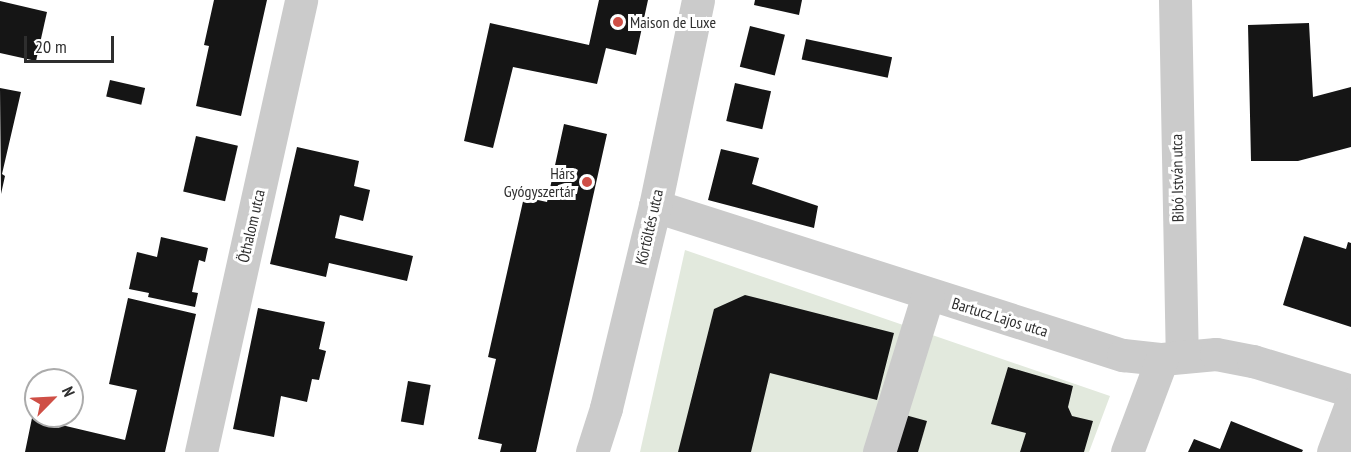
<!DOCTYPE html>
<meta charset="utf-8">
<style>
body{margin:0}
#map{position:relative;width:1351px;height:452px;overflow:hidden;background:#fff;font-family:"PT Sans Narrow",sans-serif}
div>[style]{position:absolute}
.green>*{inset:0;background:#e2e9dd}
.building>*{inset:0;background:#151515;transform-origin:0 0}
.minor>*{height:33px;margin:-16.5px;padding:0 16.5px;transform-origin:16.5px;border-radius:16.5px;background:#cbcbcb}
.dots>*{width:16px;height:16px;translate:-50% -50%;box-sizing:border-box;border:3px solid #fff;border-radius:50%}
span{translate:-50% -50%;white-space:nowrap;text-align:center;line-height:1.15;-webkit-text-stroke:6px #fff;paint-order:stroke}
.poi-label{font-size:16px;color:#2e2e2e}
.left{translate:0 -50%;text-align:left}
.right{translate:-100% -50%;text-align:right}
.street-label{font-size:16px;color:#2e2e2e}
.north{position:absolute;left:24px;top:368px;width:60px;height:60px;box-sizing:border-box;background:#fff;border:2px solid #ababab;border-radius:50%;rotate:66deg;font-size:16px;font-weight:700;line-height:24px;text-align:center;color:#2e2e2e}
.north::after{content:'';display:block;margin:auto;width:21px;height:27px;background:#cf4f46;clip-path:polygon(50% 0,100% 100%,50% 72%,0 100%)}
.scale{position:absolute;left:24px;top:36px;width:90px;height:27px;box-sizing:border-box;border:3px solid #2e2e2e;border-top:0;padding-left:8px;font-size:18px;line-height:21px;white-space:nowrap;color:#2e2e2e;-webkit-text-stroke:4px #fff;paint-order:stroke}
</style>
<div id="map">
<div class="green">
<div style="clip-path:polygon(685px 250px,1110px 396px,1089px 452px,640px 452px)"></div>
</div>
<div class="building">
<div style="clip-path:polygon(214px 0,267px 0,241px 116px,196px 106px,209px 46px,204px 45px)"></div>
<div style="clip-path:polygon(599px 0,648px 0,636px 55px,606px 48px,597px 84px,513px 67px,493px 148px,464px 141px,490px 23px,589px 45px)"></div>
<div style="clip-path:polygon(755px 0,802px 0,799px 15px,754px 5px)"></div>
<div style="clip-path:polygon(0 1px,47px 12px,36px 61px,0 53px)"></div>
<div style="clip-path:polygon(1309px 23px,1313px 97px,1351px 87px,1351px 147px,1298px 161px,1251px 161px,1248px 25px)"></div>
<div style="left:750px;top:26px;width:36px;height:42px;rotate:14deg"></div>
<div style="left:806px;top:39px;width:88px;height:21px;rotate:12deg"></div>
<div style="left:110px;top:80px;width:36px;height:17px;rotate:13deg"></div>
<div style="left:735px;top:83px;width:37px;height:39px;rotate:13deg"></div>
<div style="clip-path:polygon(0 88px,21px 92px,2px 174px,5px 176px,1px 194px)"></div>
<div style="clip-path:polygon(564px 124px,607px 134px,536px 452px,500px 452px,502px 444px,478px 439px,496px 359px,488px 357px,524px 197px,547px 202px)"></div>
<div style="left:196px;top:136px;width:43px;height:57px;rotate:13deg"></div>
<div style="clip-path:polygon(297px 147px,359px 161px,354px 186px,370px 190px,363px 221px,340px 215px,335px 238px,413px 256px,407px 281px,329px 263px,326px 277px,270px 264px)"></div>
<div style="clip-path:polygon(721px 149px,759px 158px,752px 184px,818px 206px,814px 228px,708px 200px)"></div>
<div style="clip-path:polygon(1304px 236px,1346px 249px,1348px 242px,1351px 243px,1351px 327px,1283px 305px)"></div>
<div style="clip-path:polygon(161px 237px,208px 248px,205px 262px,199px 260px,192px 292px,198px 293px,195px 307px,148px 297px,149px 293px,129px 289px,137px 252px,157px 257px)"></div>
<div style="clip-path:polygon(745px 295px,894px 333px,877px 400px,770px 373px,751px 452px,678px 452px,714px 309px)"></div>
<div style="clip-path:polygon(128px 298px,196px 314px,165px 452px,25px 452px,32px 418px,125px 440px,137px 390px,109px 384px)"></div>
<div style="clip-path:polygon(258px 308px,325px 322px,319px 349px,326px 351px,319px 380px,312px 379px,307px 402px,281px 396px,274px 437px,233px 429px)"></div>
<div style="clip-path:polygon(1008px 367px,1073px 386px,1068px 407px,1072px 416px,1093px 421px,1084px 452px,1020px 452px,1026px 433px,991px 424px)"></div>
<div style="left:408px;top:381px;width:23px;height:41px;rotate:10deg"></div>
<div style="clip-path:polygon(898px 413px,927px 421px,918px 452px,887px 452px)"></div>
<div style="clip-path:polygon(1231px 421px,1303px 450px,1302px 452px,1188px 452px,1194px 439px,1220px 449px)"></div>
</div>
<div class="minor">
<div style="left:1175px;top:0;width:357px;rotate:88.9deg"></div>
<div style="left:655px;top:206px;width:491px;rotate:17.7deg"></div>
<div style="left:1123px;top:355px;width:39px;rotate:6deg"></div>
<div style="left:1162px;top:359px;width:54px;rotate:-5.3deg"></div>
<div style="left:1216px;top:354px;width:38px;rotate:11deg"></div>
<div style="left:1253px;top:361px;width:102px;rotate:17deg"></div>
<div style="left:201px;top:452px;width:463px;rotate:-77.5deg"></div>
<div style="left:592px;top:452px;width:46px;rotate:-72.3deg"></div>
<div style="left:606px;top:408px;width:208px;rotate:-76.4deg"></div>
<div style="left:655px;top:206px;width:210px;rotate:-78.2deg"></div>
<div style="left:879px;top:452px;width:164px;rotate:-72.7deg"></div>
<div style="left:1127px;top:452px;width:99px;rotate:-69.4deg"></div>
<div style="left:1333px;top:452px;width:51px;rotate:-69.4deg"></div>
</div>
<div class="dots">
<div style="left:618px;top:22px;background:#cf4f46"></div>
<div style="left:587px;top:182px;background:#cf4f46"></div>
</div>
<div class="poi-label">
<span class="left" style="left:630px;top:22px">Maison de Luxe</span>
<span class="right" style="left:575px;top:182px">Hárs<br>Gyógyszertár</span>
</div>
<div class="street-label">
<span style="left:1177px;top:178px;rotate:-91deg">Bibó István utca</span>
<span style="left:251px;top:226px;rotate:-77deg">Öthalom utca</span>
<span style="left:649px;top:227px;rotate:-77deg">Körtöltés utca</span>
<span style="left:1000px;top:317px;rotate:17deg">Bartucz Lajos utca</span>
</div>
<div class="north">N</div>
<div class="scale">20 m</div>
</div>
